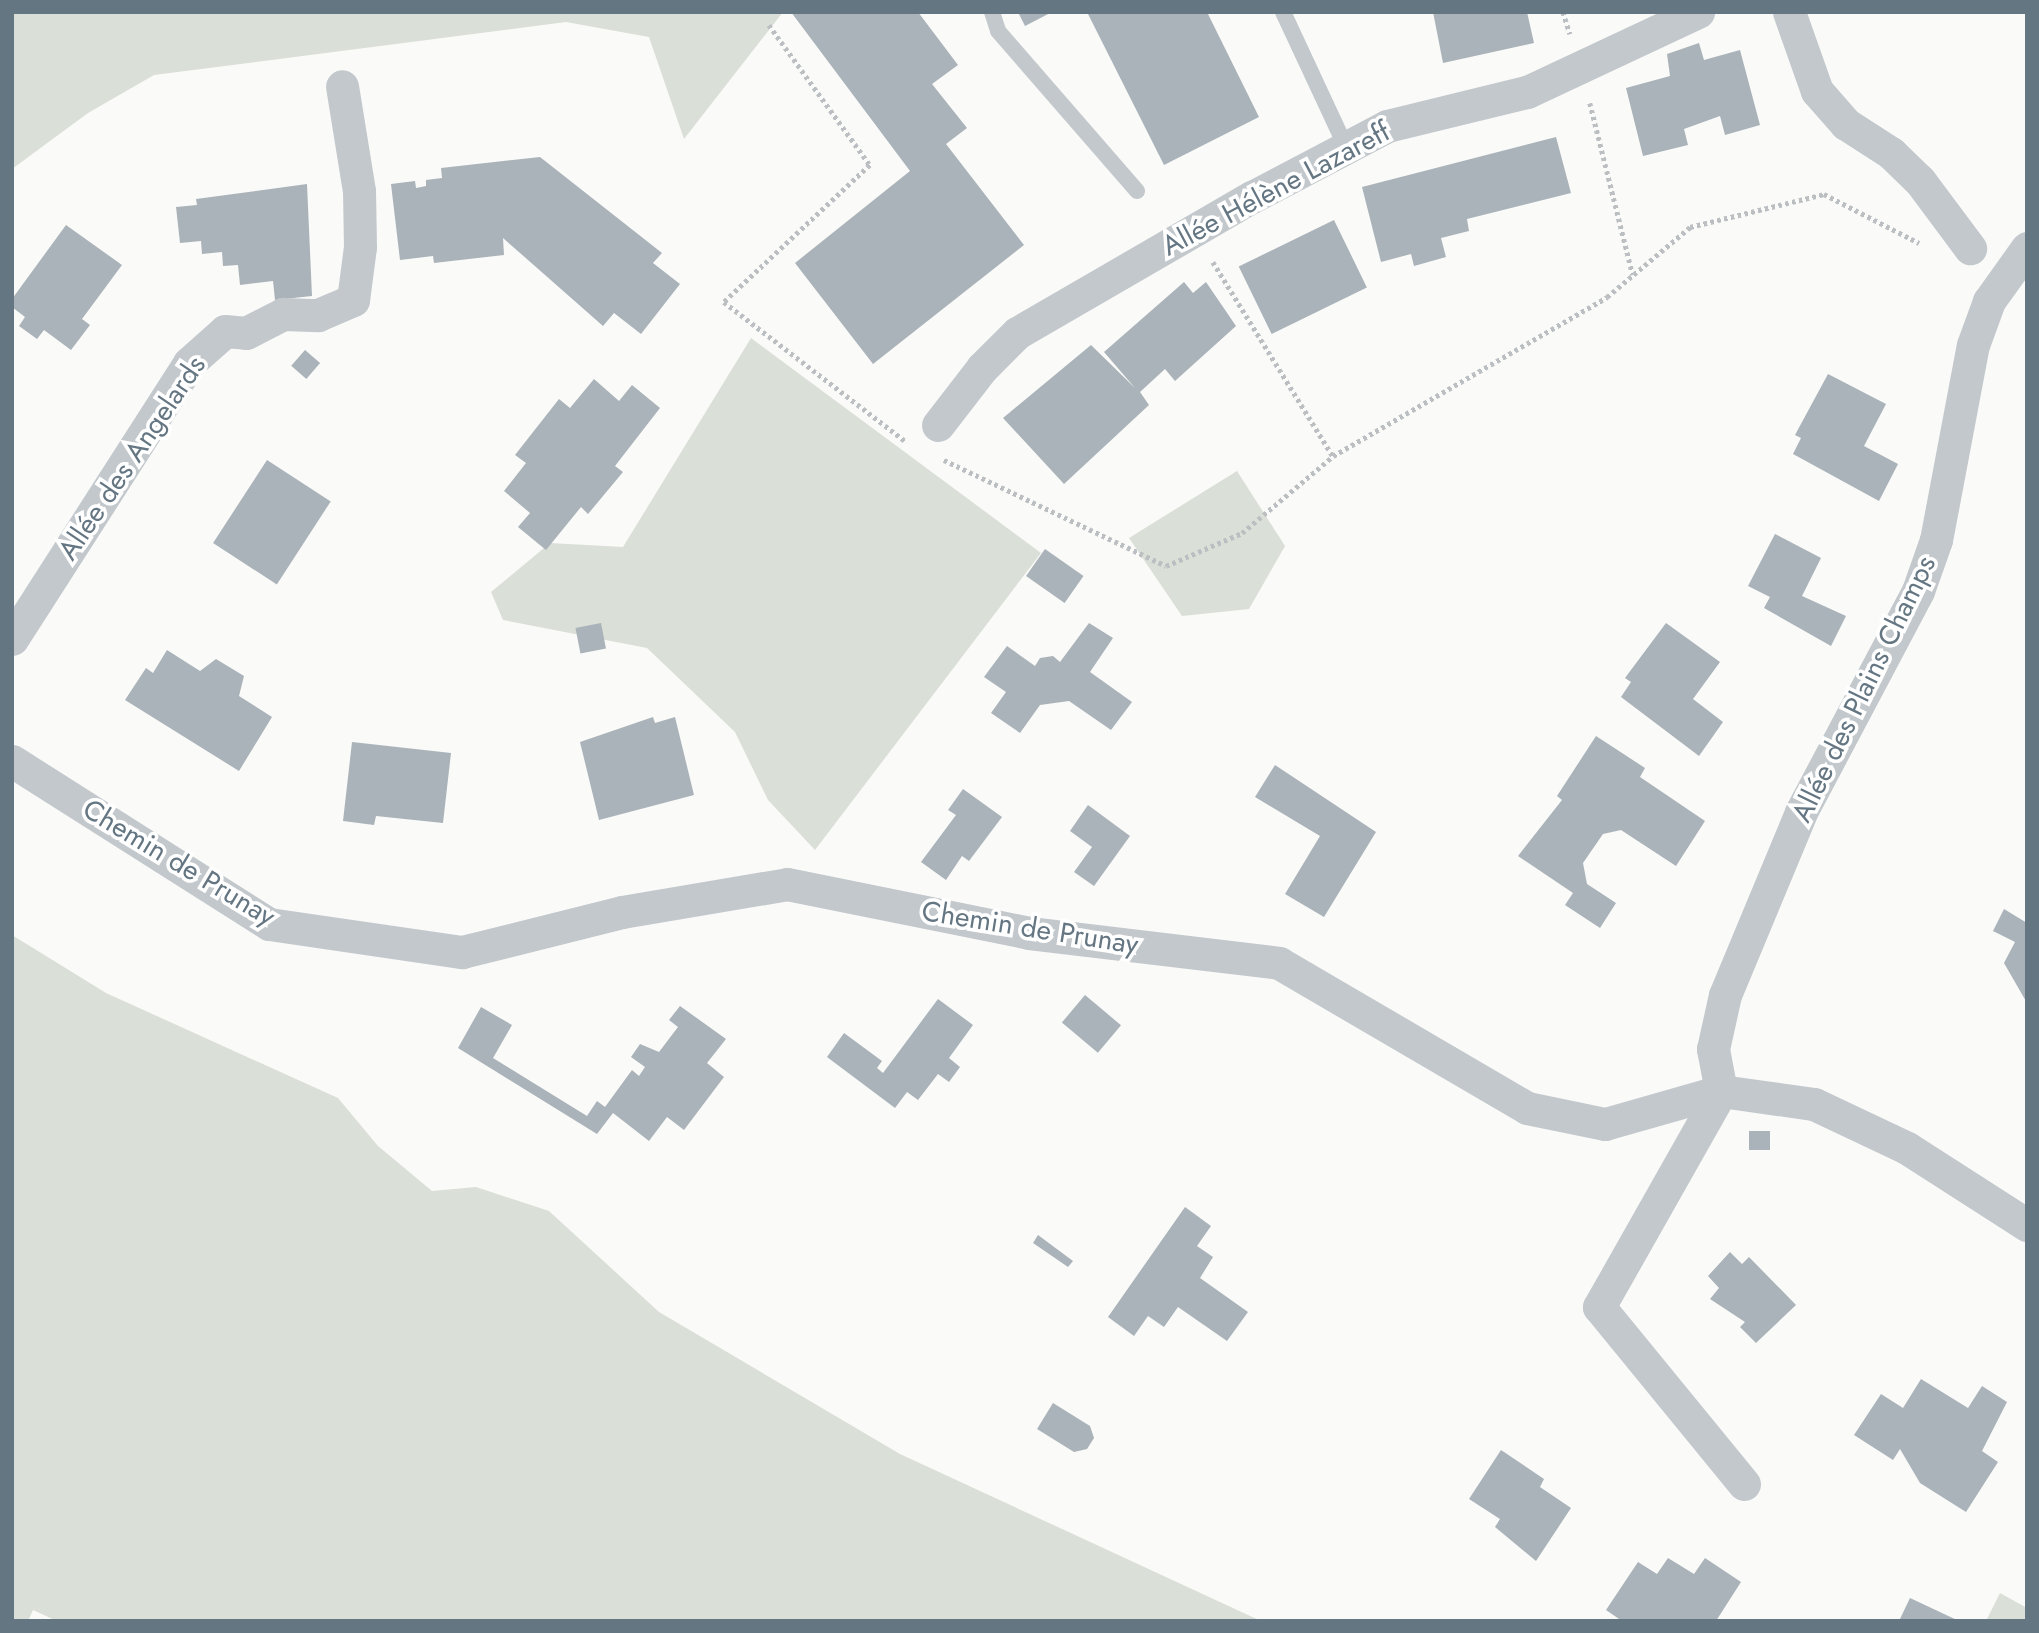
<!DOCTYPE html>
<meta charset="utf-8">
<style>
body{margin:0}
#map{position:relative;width:2039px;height:1633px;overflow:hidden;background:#fafaf8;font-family:Jost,sans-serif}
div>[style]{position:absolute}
.green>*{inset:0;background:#dadfd7}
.building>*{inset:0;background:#aab3b9;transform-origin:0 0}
.path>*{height:4.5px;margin-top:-2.25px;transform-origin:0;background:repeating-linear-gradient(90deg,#bbbfc2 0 3.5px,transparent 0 7px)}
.lane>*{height:16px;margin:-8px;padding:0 8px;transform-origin:8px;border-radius:8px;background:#c3c8cc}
.street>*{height:33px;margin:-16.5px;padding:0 16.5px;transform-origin:16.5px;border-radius:16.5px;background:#c3c8cc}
span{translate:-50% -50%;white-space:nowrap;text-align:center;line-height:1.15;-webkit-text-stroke:7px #fff;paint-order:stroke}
.street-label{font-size:28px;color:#657683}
.frame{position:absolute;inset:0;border:14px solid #657683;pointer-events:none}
</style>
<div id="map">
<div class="green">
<div style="clip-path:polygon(12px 12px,783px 12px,684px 139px,649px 37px,566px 22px,154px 75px,88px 113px,12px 169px)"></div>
<div style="clip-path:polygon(751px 338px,1041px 553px,815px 850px,768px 800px,735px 732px,647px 648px,503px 620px,491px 592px,550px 543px,623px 547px)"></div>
<div style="clip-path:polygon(1237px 471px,1285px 546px,1249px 609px,1182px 616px,1129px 538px)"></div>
<div style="clip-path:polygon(12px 935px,106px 993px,338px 1098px,378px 1146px,432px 1191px,476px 1187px,549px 1211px,659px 1312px,900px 1454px,1261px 1621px,57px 1621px,33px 1610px,28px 1621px,12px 1621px)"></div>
<div style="clip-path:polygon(2000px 1593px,2027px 1608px,2027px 1621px,1986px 1621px)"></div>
</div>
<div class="building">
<div style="clip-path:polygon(791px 12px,918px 12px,958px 65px,932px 84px,967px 128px,946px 144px,1024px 245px,873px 364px,795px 263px,910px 171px)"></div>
<div style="clip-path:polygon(1018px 12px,1052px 12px,1025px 26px)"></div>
<div style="clip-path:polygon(1087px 12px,1207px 12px,1259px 117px,1164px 165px)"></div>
<div style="clip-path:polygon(1433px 12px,1527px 12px,1534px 43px,1443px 63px)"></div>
<div style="clip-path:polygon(1699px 43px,1704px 60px,1740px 50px,1760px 125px,1725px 135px,1720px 116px,1684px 129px,1688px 145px,1643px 156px,1626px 88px,1670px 76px,1667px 54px)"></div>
<div style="clip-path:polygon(1556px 137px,1571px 193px,1467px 219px,1469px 231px,1441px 238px,1446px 257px,1414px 266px,1411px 254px,1381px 262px,1362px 187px)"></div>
<div style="clip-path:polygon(540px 157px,662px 253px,653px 263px,680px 284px,641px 334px,614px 313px,603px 326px,503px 238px,504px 255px,434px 263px,433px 256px,400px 260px,391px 184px,415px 181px,416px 188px,426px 186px,426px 180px,442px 178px,441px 168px)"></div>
<div style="clip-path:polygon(307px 184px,312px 296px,275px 300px,273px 281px,240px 285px,238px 265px,223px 266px,222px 252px,202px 254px,201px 241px,180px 243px,176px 207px,197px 205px,196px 199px)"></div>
<div style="left:1334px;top:220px;width:75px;height:106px;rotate:64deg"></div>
<div style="clip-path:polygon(66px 225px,122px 265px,82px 319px,90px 325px,71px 350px,44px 330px,37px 339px,19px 326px,25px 317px,12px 307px,12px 299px)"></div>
<div style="clip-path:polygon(1184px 282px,1193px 293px,1206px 282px,1236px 326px,1175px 381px,1165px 369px,1140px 392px,1149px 405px,1064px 484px,1003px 418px,1091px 345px,1135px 388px,1104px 352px)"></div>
<div style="left:305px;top:350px;width:20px;height:21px;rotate:41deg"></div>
<div style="clip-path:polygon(1828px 374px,1886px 404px,1864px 446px,1898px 464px,1879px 501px,1793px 454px,1801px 438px,1795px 435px)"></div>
<div style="clip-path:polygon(594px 379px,619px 401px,632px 385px,660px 408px,615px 466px,623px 472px,588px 514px,581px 507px,546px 550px,518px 527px,530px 513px,504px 491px,526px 463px,515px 455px,559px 399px,570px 408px)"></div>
<div style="left:267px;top:460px;width:76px;height:99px;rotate:33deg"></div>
<div style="clip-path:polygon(1775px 534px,1821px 558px,1802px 596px,1846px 616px,1831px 646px,1764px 608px,1770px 597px,1748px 586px)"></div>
<div style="left:1045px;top:549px;width:47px;height:33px;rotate:35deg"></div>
<div style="left:601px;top:623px;width:26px;height:26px;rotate:79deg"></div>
<div style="clip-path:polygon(1089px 623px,1113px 638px,1090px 672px,1132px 702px,1111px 730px,1069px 701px,1040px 705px,1020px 733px,991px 713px,1006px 692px,984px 677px,1007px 646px,1035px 666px,1040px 658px,1053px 656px,1060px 662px)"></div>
<div style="clip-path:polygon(1666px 623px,1720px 662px,1693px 699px,1723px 722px,1699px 756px,1621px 697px,1631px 682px,1625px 678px)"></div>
<div style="clip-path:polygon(167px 650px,200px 671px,216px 659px,244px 676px,239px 696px,272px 717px,239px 771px,125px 700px,146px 668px,153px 673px)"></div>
<div style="clip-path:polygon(653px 717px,655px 723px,675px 717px,694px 795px,599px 820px,580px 742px)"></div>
<div style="clip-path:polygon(1596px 736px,1645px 768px,1640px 777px,1705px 821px,1676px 866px,1621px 830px,1603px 834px,1583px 863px,1587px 884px,1616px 903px,1600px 928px,1565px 905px,1573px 893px,1518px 856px,1562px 800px,1557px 796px)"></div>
<div style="clip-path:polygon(352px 742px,451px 753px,443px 823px,376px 816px,374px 825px,343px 821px)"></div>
<div style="clip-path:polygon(1275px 765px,1376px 832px,1324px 917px,1285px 894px,1320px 836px,1255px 797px)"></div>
<div style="clip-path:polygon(963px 789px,1002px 817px,969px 861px,962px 856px,946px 880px,921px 862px,956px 815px,948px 810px)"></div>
<div style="clip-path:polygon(1088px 805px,1130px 836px,1094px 886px,1074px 872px,1092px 847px,1070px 831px)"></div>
<div style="clip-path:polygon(2004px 909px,2027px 923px,2027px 1003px,2004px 963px,2015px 942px,1993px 931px)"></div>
<div style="left:1085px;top:995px;width:47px;height:36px;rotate:40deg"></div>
<div style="clip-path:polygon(938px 999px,973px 1025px,949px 1058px,960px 1067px,949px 1082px,938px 1074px,918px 1100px,907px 1092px,895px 1108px,827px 1057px,844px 1033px,882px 1061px,877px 1068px,883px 1073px)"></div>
<div style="clip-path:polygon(680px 1006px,726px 1039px,707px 1063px,724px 1077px,684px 1130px,667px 1117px,649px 1141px,613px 1113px,597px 1134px,458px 1048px,481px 1007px,512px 1025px,493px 1058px,587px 1116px,597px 1101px,605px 1107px,632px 1070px,639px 1076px,645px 1067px,631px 1057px,640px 1044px,659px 1052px,678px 1027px,669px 1020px)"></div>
<div style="left:1749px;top:1131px;width:21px;height:19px"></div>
<div style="clip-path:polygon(1185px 1207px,1211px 1226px,1197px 1246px,1213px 1257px,1200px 1278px,1248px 1312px,1227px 1341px,1178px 1307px,1164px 1327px,1148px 1316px,1134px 1336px,1108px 1317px)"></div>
<div style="clip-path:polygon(1038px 1235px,1073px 1261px,1068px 1267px,1033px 1243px)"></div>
<div style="clip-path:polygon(1730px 1252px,1742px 1264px,1749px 1257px,1796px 1305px,1756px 1343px,1740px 1327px,1745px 1322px,1710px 1299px,1719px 1288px,1708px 1276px)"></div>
<div style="clip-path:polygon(1921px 1379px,1968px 1408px,1982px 1386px,2007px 1402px,1982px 1451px,1998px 1462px,1966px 1512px,1920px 1483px,1900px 1449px,1893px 1460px,1854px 1435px,1881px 1394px,1903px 1408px)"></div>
<div style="clip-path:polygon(1053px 1403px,1090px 1426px,1094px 1438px,1087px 1449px,1074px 1452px,1037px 1429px)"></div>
<div style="clip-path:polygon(1501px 1450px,1544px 1479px,1540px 1487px,1571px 1508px,1536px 1561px,1495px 1527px,1500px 1519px,1469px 1499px)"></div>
<div style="clip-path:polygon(1668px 1558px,1694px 1574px,1705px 1558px,1741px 1582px,1716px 1621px,1622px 1621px,1606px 1610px,1638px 1562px,1657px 1574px)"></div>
<div style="clip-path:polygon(1910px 1598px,1959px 1621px,1899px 1621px)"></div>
</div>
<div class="path">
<div style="left:1563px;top:12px;width:23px;rotate:72deg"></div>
<div style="left:769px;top:25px;width:173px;rotate:54.2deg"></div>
<div style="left:870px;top:165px;width:200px;rotate:136.8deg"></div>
<div style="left:724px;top:302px;width:228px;rotate:37.5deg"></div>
<div style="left:1590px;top:103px;width:177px;rotate:76deg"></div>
<div style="left:1213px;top:262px;width:228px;rotate:58.3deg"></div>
<div style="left:944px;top:460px;width:246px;rotate:25.5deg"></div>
<div style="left:1166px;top:566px;width:83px;rotate:-23.5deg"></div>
<div style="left:1242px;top:533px;width:119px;rotate:-40.2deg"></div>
<div style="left:1333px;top:456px;width:317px;rotate:-30.1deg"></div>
<div style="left:1607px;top:297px;width:109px;rotate:-40.1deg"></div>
<div style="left:1690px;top:227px;width:138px;rotate:-13.8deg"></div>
<div style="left:1824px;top:194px;width:107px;rotate:27.3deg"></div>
</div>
<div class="lane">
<div style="left:992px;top:12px;width:20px;rotate:72deg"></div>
<div style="left:998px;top:31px;width:212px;rotate:49deg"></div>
<div style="left:1283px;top:12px;width:149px;rotate:65deg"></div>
</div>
<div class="street">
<div style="left:1789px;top:12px;width:84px;rotate:70.5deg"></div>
<div style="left:1817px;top:91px;width:44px;rotate:48.7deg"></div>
<div style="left:1846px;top:124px;width:54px;rotate:32.8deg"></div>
<div style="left:1891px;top:153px;width:40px;rotate:44deg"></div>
<div style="left:1920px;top:181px;width:84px;rotate:53.3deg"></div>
<div style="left:938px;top:425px;width:72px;rotate:-52.3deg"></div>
<div style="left:982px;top:368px;width:49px;rotate:-45deg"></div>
<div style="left:1017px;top:333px;width:272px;rotate:-30.1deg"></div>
<div style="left:1252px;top:197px;width:153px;rotate:-27.7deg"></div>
<div style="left:1387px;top:126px;width:144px;rotate:-13.7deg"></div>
<div style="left:1527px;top:92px;width:189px;rotate:-25.1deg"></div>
<div style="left:12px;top:639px;width:328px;rotate:-57.3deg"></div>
<div style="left:189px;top:363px;width:48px;rotate:-41.6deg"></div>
<div style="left:225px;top:331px;width:21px;rotate:5deg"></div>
<div style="left:246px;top:333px;width:42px;rotate:-27.2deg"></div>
<div style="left:283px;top:314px;width:35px;rotate:2deg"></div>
<div style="left:318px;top:315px;width:38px;rotate:-23deg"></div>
<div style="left:353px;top:300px;width:53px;rotate:-82.5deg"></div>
<div style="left:360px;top:247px;width:56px;rotate:-91deg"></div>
<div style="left:359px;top:191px;width:106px;rotate:-99.2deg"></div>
<div style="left:12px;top:761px;width:304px;rotate:32.4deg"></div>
<div style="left:269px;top:924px;width:195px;rotate:8.3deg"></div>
<div style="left:462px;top:952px;width:165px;rotate:-14deg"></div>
<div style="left:622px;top:912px;width:167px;rotate:-9.6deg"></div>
<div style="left:787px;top:884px;width:247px;rotate:11.4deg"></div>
<div style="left:1029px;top:933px;width:252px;rotate:6.8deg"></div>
<div style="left:1279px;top:963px;width:287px;rotate:30.3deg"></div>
<div style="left:1527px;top:1108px;width:80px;rotate:11.6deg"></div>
<div style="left:1605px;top:1124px;width:121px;rotate:-15.9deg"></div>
<div style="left:1721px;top:1091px;width:94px;rotate:8deg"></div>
<div style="left:1814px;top:1104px;width:103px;rotate:25.3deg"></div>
<div style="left:1907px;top:1148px;width:143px;rotate:32.7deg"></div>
<div style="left:1744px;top:1484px;width:229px;rotate:-129.3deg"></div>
<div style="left:1599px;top:1307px;width:248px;rotate:-60.5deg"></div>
<div style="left:1721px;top:1091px;width:43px;rotate:-100.8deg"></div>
<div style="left:1713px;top:1049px;width:55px;rotate:-77.5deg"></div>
<div style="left:1725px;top:995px;width:198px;rotate:-67.4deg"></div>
<div style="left:1801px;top:812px;width:250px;rotate:-62.1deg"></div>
<div style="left:1918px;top:591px;width:54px;rotate:-70.6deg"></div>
<div style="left:1936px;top:540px;width:198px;rotate:-79.3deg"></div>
<div style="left:1973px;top:345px;width:47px;rotate:-70deg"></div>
<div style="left:1989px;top:301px;width:65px;rotate:-54.4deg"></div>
</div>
<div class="street-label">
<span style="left:1276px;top:189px;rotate:-28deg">Allée Hélène Lazareff</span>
<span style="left:132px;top:458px;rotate:-56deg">Allée des Angelards</span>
<span style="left:1864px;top:689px;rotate:-64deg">Allée des Plains Champs</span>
<span style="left:179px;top:863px;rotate:31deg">Chemin de Prunay</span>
<span style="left:1030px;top:928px;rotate:9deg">Chemin de Prunay</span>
</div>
<div class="frame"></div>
</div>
